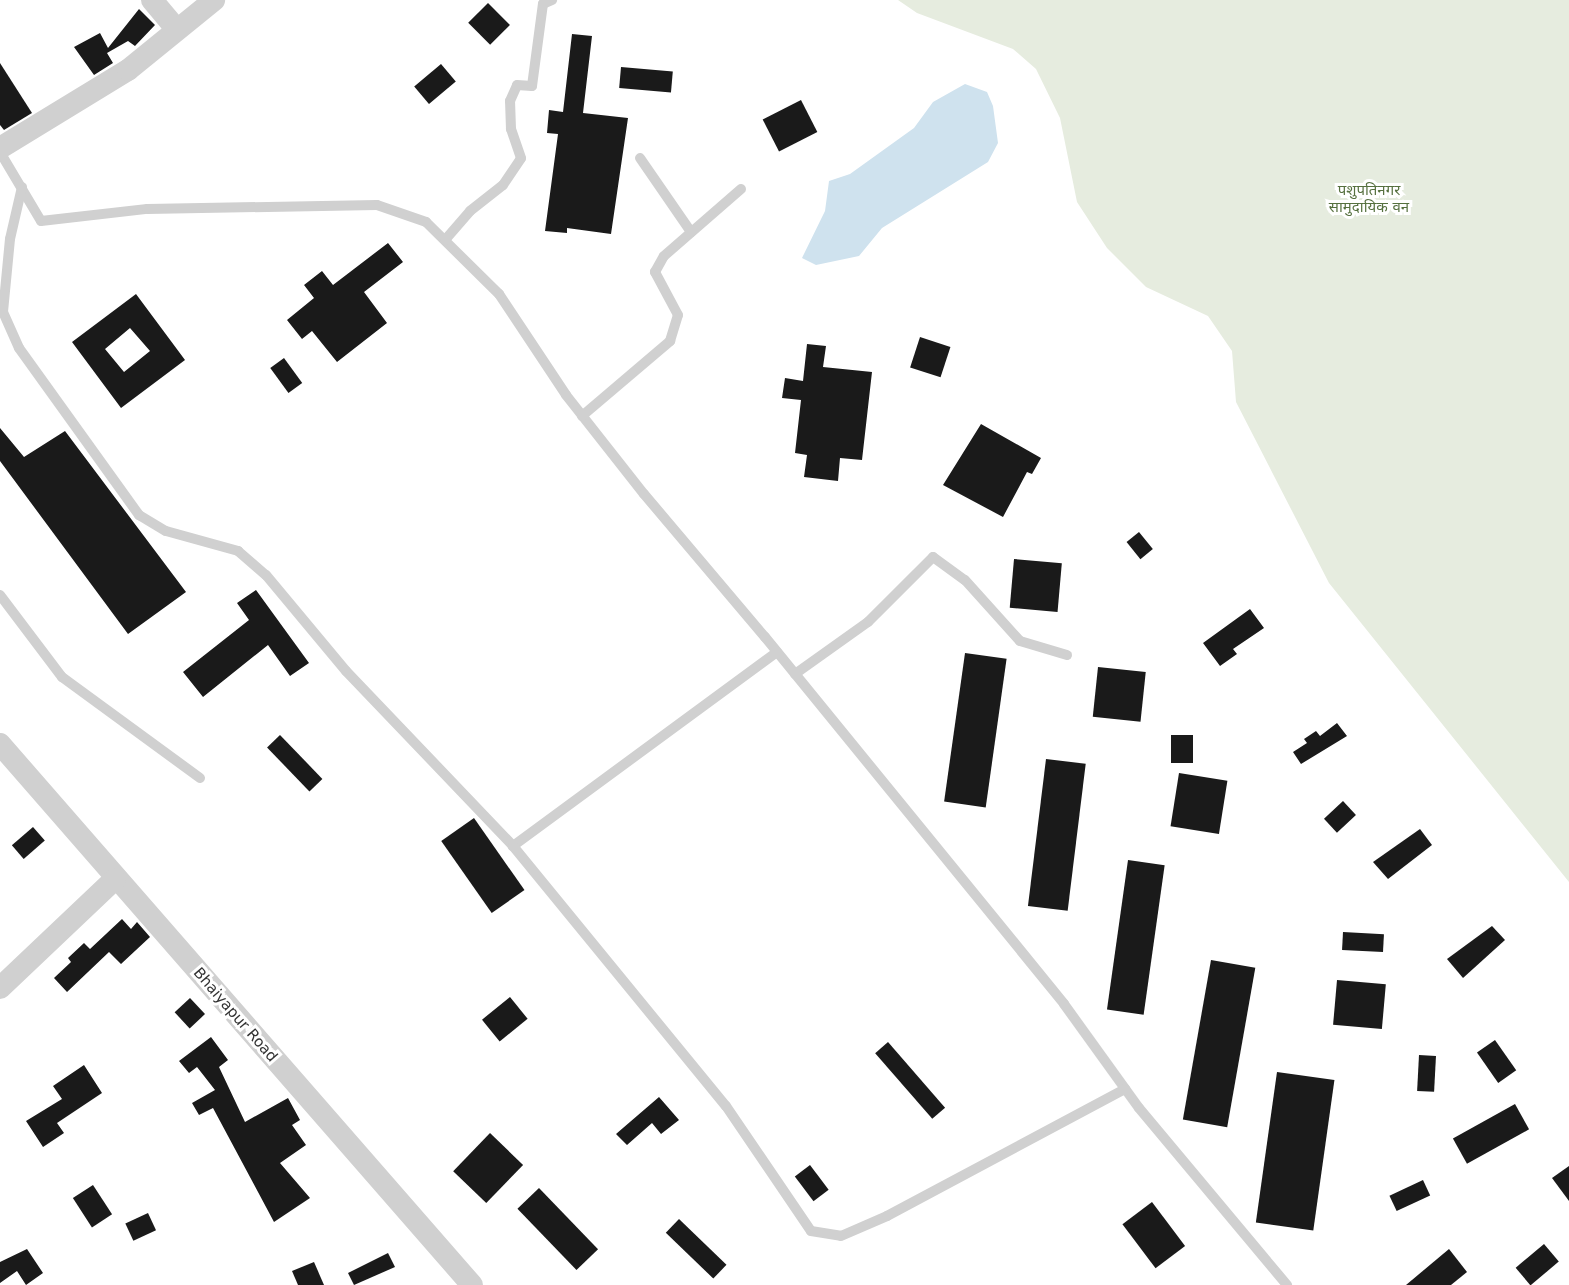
<!DOCTYPE html>
<meta charset="utf-8">
<style>
body{margin:0}
#map{position:relative;width:1569px;height:1285px;overflow:hidden;background:#fff;font-family:"DejaVu Sans","Noto Sans Devanagari",sans-serif}
div>[style]{position:absolute}
.green>*{inset:0;background:#e6ecdf}
.water>*{inset:0;background:#cfe2ee}
.building>*{inset:0;background:#1a1a1a;transform-origin:0 0}
.service>*{height:10px;margin:-5px;padding:0 5px;transform-origin:5px;border-radius:5px;background:#d0d0d0}
.minor>*{height:22px;margin:-11px;padding:0 11px;transform-origin:11px;border-radius:11px;background:#d0d0d0}
span{translate:-50% -50%;white-space:nowrap;text-align:center;line-height:1.15;-webkit-text-stroke:6px #fff;paint-order:stroke}
.park-label{font-size:15px;color:#56703f}
.street-label{font-size:15px;color:#333}
</style>
<div id="map">
<div class="green">
<div style="clip-path:polygon(898px 0,1569px 0,1569px 882px,1329px 583px,1236px 402px,1232px 351px,1208px 316px,1146px 287px,1107px 248px,1077px 202px,1060px 118px,1036px 69px,1013px 49px,917px 13px)"></div>
</div>
<div class="water">
<div style="clip-path:polygon(965px 84px,987px 92px,993px 106px,998px 143px,988px 162px,882px 228px,859px 256px,816px 265px,802px 258px,825px 211px,829px 181px,850px 174px,914px 128px,933px 102px)"></div>
</div>
<div class="building">
<div style="left:488px;top:3px;width:31px;height:28px;rotate:45deg"></div>
<div style="clip-path:polygon(139px 9px,155px 25px,135px 46px,128px 41px,107px 53px,113px 63px,94px 75px,74px 47px,100px 33px,108px 48px)"></div>
<div style="clip-path:polygon(572px 34px,592px 36px,583px 113px,628px 118px,611px 234px,567px 228px,567px 233px,545px 231px,558px 134px,547px 133px,549px 110px,563px 112px)"></div>
<div style="clip-path:polygon(0 63px,32px 113px,4px 130px,0 125px)"></div>
<div style="left:441px;top:64px;width:23px;height:35px;rotate:50deg"></div>
<div style="left:621px;top:67px;width:52px;height:21px;rotate:5deg"></div>
<div style="left:801px;top:100px;width:36px;height:43px;rotate:63deg"></div>
<div style="clip-path:polygon(388px 243px,403px 262px,364px 292px,387px 323px,337px 362px,312px 331px,302px 339px,287px 320px,314px 298px,304px 285px,322px 271px,333px 285px)"></div>
<div style="clip-path:polygon(evenodd,136px 294px,185px 360px,121px 408px,72px 342px,136px 294px,130px 328px,150px 351px,124px 372px,105px 349px,130px 328px)"></div>
<div style="left:920px;top:337px;width:32px;height:32px;rotate:18deg"></div>
<div style="clip-path:polygon(807px 344px,826px 346px,823px 367px,872px 372px,862px 460px,840px 458px,838px 481px,804px 477px,807px 455px,795px 453px,801px 400px,782px 398px,785px 378px,803px 381px)"></div>
<div style="left:284px;top:358px;width:31px;height:17px;rotate:54deg"></div>
<div style="clip-path:polygon(981px 424px,1041px 458px,1032px 474px,1027px 472px,1003px 517px,943px 485px)"></div>
<div style="clip-path:polygon(0 428px,24px 457px,65px 431px,186px 592px,128px 634px,0 461px)"></div>
<div style="left:1139px;top:532px;width:22px;height:16px;rotate:51deg"></div>
<div style="left:1014px;top:559px;width:48px;height:49px;rotate:5deg"></div>
<div style="clip-path:polygon(256px 590px,309px 663px,290px 676px,268px 645px,203px 697px,183px 672px,249px 620px,237px 603px)"></div>
<div style="clip-path:polygon(1250px 609px,1264px 628px,1233px 649px,1237px 654px,1220px 666px,1203px 643px)"></div>
<div style="left:965px;top:653px;width:42px;height:150px;rotate:8deg"></div>
<div style="left:1098px;top:667px;width:48px;height:50px;rotate:6deg"></div>
<div style="clip-path:polygon(1337px 723px,1347px 736px,1301px 764px,1293px 752px,1307px 743px,1304px 739px,1316px 731px,1320px 736px)"></div>
<div style="left:280px;top:735px;width:61px;height:18px;rotate:46deg"></div>
<div style="left:1171px;top:735px;width:22px;height:28px"></div>
<div style="left:1046px;top:759px;width:40px;height:148px;rotate:7deg"></div>
<div style="left:1179px;top:773px;width:49px;height:54px;rotate:9deg"></div>
<div style="left:1343px;top:801px;width:19px;height:26px;rotate:47deg"></div>
<div style="left:474px;top:818px;width:88px;height:40px;rotate:55deg"></div>
<div style="left:33px;top:827px;width:18px;height:28px;rotate:49deg"></div>
<div style="clip-path:polygon(1420px 829px,1432px 845px,1388px 879px,1373px 862px)"></div>
<div style="left:1128px;top:860px;width:37px;height:151px;rotate:8deg"></div>
<div style="clip-path:polygon(122px 919px,131px 929px,137px 922px,150px 937px,121px 964px,109px 952px,67px 992px,54px 978px,71px 962px,68px 958px,84px 943px,90px 949px)"></div>
<div style="clip-path:polygon(1492px 926px,1505px 940px,1463px 978px,1447px 959px)"></div>
<div style="left:1343px;top:932px;width:41px;height:18px;rotate:3deg"></div>
<div style="left:1211px;top:960px;width:45px;height:162px;rotate:10deg"></div>
<div style="left:1337px;top:980px;width:49px;height:45px;rotate:5deg"></div>
<div style="left:510px;top:997px;width:28px;height:36px;rotate:51deg"></div>
<div style="left:190px;top:998px;width:22px;height:21px;rotate:47deg"></div>
<div style="clip-path:polygon(211px 1037px,228px 1060px,219px 1067px,245px 1122px,288px 1098px,300px 1120px,292px 1125px,306px 1145px,280px 1163px,310px 1198px,274px 1222px,213px 1108px,199px 1115px,192px 1103px,215px 1090px,197px 1067px,189px 1073px,179px 1061px)"></div>
<div style="left:1495px;top:1040px;width:37px;height:22px;rotate:55deg"></div>
<div style="left:888px;top:1042px;width:87px;height:17px;rotate:49deg"></div>
<div style="left:1419px;top:1055px;width:17px;height:36px;rotate:3deg"></div>
<div style="clip-path:polygon(84px 1065px,102px 1093px,57px 1123px,64px 1133px,43px 1147px,26px 1121px,62px 1099px,53px 1086px)"></div>
<div style="left:1277px;top:1072px;width:58px;height:152px;rotate:8deg"></div>
<div style="clip-path:polygon(659px 1097px,679px 1120px,661px 1134px,652px 1123px,627px 1145px,616px 1134px)"></div>
<div style="left:1515px;top:1104px;width:29px;height:71px;rotate:61deg"></div>
<div style="left:490px;top:1133px;width:46px;height:53px;rotate:44deg"></div>
<div style="left:810px;top:1165px;width:31px;height:19px;rotate:53deg"></div>
<div style="clip-path:polygon(1569px 1166px,1569px 1201px,1552px 1178px)"></div>
<div style="left:1423px;top:1180px;width:17px;height:37px;rotate:65deg"></div>
<div style="left:93px;top:1185px;width:35px;height:24px;rotate:57deg"></div>
<div style="left:539px;top:1188px;width:85px;height:30px;rotate:46deg"></div>
<div style="left:1152px;top:1202px;width:55px;height:37px;rotate:53deg"></div>
<div style="left:148px;top:1213px;width:19px;height:25px;rotate:65deg"></div>
<div style="left:679px;top:1219px;width:66px;height:19px;rotate:44deg"></div>
<div style="left:1544px;top:1244px;width:23px;height:37px;rotate:50deg"></div>
<div style="clip-path:polygon(27px 1249px,43px 1273px,26px 1285px,17px 1271px,0 1283px,0 1262px)"></div>
<div style="clip-path:polygon(1449px 1249px,1467px 1272px,1451px 1285px,1406px 1285px)"></div>
<div style="clip-path:polygon(388px 1253px,395px 1267px,354px 1285px,348px 1273px)"></div>
<div style="clip-path:polygon(314px 1262px,324px 1285px,298px 1285px,292px 1271px)"></div>
</div>
<div class="service">
<div style="left:0;top:152px;width:80px;rotate:59.3deg"></div>
<div style="left:41px;top:221px;width:107px;rotate:-6.5deg"></div>
<div style="left:147px;top:209px;width:230px;rotate:-1deg"></div>
<div style="left:377px;top:205px;width:52px;rotate:19.1deg"></div>
<div style="left:426px;top:222px;width:103px;rotate:44.6deg"></div>
<div style="left:499px;top:294px;width:121px;rotate:56.4deg"></div>
<div style="left:566px;top:395px;width:126px;rotate:51.8deg"></div>
<div style="left:644px;top:494px;width:187px;rotate:49.8deg"></div>
<div style="left:765px;top:637px;width:473px;rotate:50.8deg"></div>
<div style="left:1064px;top:1004px;width:128px;rotate:54.2deg"></div>
<div style="left:1139px;top:1108px;width:231px;rotate:50.1deg"></div>
<div style="left:640px;top:158px;width:90px;rotate:55.4deg"></div>
<div style="left:22px;top:187px;width:53px;rotate:103deg"></div>
<div style="left:10px;top:239px;width:73px;rotate:95.5deg"></div>
<div style="left:3px;top:312px;width:39px;rotate:66deg"></div>
<div style="left:19px;top:348px;width:206px;rotate:54.3deg"></div>
<div style="left:139px;top:515px;width:31px;rotate:31deg"></div>
<div style="left:166px;top:531px;width:75px;rotate:15.5deg"></div>
<div style="left:238px;top:551px;width:37px;rotate:41deg"></div>
<div style="left:266px;top:575px;width:125px;rotate:50.2deg"></div>
<div style="left:346px;top:671px;width:242px;rotate:46.3deg"></div>
<div style="left:445px;top:240px;width:38px;rotate:-49deg"></div>
<div style="left:470px;top:211px;width:42px;rotate:-38.2deg"></div>
<div style="left:503px;top:185px;width:32px;rotate:-56deg"></div>
<div style="left:521px;top:158px;width:31px;rotate:-109deg"></div>
<div style="left:511px;top:129px;width:28px;rotate:-92deg"></div>
<div style="left:510px;top:101px;width:17px;rotate:-66deg"></div>
<div style="left:517px;top:85px;width:15px;rotate:4deg"></div>
<div style="left:532px;top:86px;width:83px;rotate:-82.4deg"></div>
<div style="left:543px;top:4px;width:10px;rotate:-24deg"></div>
<div style="left:582px;top:416px;width:116px;rotate:-40.4deg"></div>
<div style="left:670px;top:341px;width:27px;rotate:-73deg"></div>
<div style="left:678px;top:315px;width:49px;rotate:-118.1deg"></div>
<div style="left:655px;top:272px;width:18px;rotate:-61deg"></div>
<div style="left:664px;top:256px;width:102px;rotate:-41deg"></div>
<div style="left:0;top:595px;width:103px;rotate:52.9deg"></div>
<div style="left:62px;top:677px;width:171px;rotate:36.2deg"></div>
<div style="left:777px;top:652px;width:328px;rotate:143.7deg"></div>
<div style="left:513px;top:846px;width:336px;rotate:50.7deg"></div>
<div style="left:726px;top:1106px;width:151px;rotate:55.8deg"></div>
<div style="left:811px;top:1231px;width:30px;rotate:9deg"></div>
<div style="left:841px;top:1236px;width:50px;rotate:-23.5deg"></div>
<div style="left:887px;top:1216px;width:270px;rotate:-28.1deg"></div>
<div style="left:795px;top:674px;width:90px;rotate:-35.5deg"></div>
<div style="left:868px;top:622px;width:92px;rotate:-45deg"></div>
<div style="left:933px;top:557px;width:39px;rotate:36deg"></div>
<div style="left:965px;top:580px;width:82px;rotate:48deg"></div>
<div style="left:1020px;top:641px;width:49px;rotate:16.6deg"></div>
</div>
<div class="minor">
<div style="left:152px;top:0;width:38px;rotate:50deg"></div>
<div style="left:0;top:148px;width:150px;rotate:-31.4deg"></div>
<div style="left:128px;top:70px;width:111px;rotate:-39.1deg"></div>
<div style="left:0;top:744px;width:718px;rotate:48.9deg"></div>
<div style="left:0;top:988px;width:158px;rotate:-43.5deg"></div>
</div>
<div class="park-label">
<span style="left:1369px;top:199px">पशुपतिनगर<br>सामुदायिक वन</span>
</div>
<div class="street-label">
<span style="left:235px;top:1015px;rotate:49deg">Bhaiyapur Road</span>
</div>
</div>
